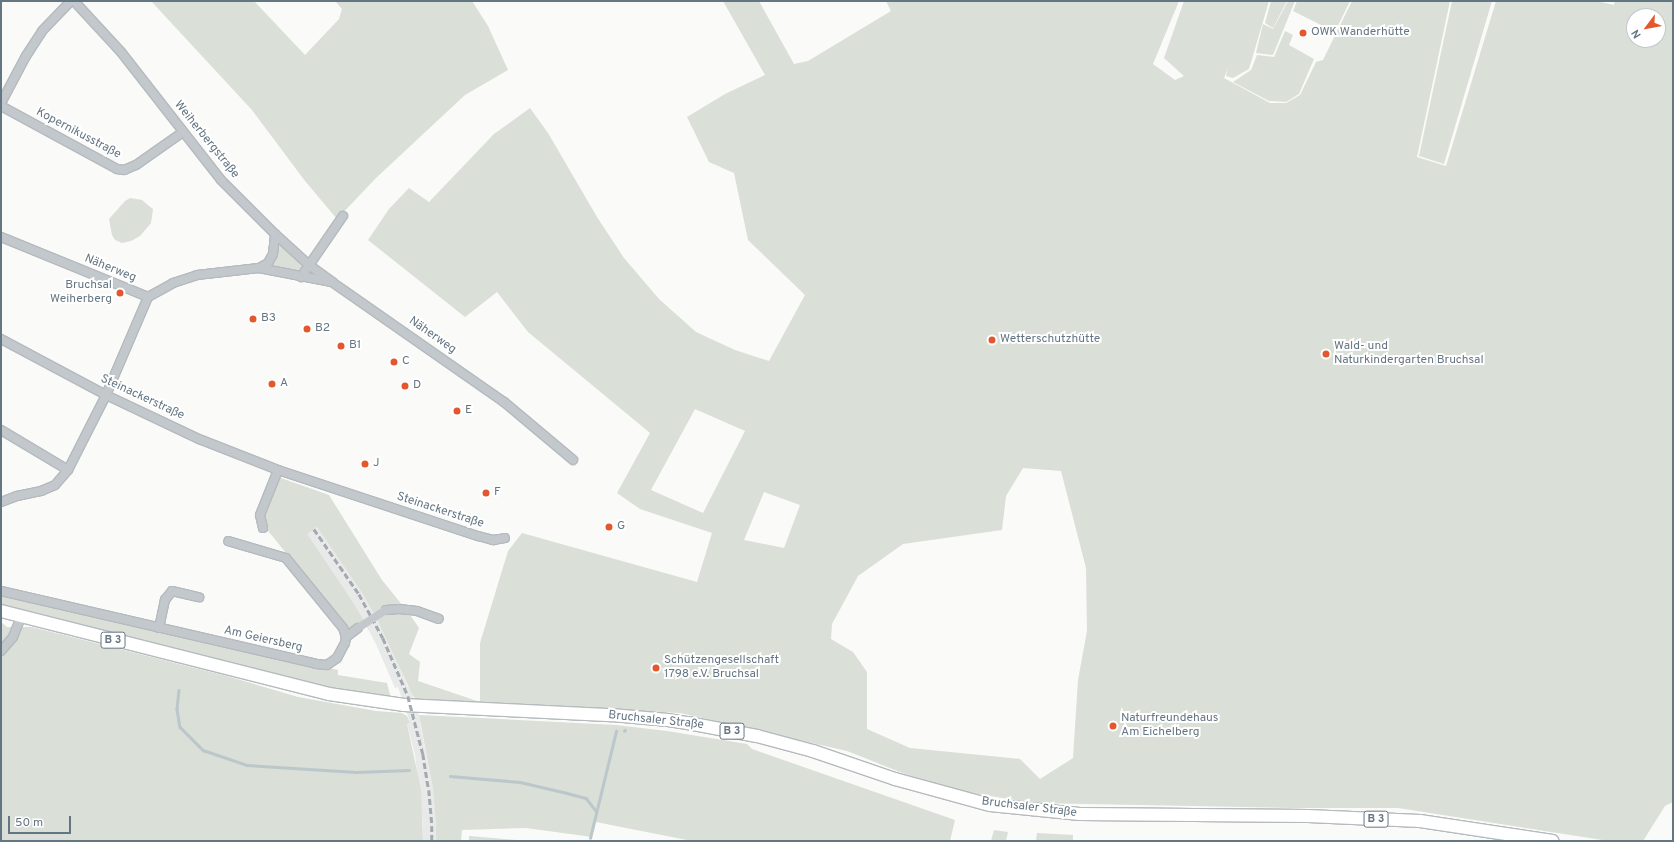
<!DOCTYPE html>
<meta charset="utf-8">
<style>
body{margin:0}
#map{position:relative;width:1674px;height:842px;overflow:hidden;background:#fafaf8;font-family:Overpass,sans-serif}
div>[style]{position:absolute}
.built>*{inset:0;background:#e8e9e9}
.green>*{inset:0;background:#dadfd7}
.stream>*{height:2.5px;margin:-1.25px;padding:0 1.25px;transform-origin:1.25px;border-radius:1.25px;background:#bbc7cb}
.roads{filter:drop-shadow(1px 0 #b5babe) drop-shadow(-1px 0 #b5babe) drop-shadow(0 1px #b5babe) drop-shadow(0 -1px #b5babe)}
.minor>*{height:8px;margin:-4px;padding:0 4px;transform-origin:4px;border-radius:4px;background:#c3c8cc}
.primary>*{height:12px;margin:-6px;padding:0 6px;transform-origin:6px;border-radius:6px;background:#fff}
.rail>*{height:2.5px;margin-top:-1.25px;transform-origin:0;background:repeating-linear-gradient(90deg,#a2aab0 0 6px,transparent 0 9px)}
.minor-bridge>*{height:8px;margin:-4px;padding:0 4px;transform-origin:4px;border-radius:4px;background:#c3c8cc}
.dots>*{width:11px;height:11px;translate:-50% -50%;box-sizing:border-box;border:2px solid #fff;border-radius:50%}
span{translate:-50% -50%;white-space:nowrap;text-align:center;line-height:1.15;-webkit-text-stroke:4px #fff;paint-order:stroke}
.shield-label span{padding:1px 3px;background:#fff;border:1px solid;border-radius:3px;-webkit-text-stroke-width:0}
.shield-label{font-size:11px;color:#657683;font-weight:700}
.poi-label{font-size:12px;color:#657683}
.left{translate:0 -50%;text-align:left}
.right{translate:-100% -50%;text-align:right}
.street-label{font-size:12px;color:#657683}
.frame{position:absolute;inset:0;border:2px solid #657683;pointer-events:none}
.north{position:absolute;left:1626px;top:8px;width:40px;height:40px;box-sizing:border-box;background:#fff;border:1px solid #c1c8cd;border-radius:50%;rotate:238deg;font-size:11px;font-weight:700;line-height:16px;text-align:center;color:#657683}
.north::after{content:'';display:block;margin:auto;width:14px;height:18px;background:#e4572e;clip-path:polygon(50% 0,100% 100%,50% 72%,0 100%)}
.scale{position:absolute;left:8px;top:816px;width:63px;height:18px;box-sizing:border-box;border:2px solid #657683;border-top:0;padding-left:5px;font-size:12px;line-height:14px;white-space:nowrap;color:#657683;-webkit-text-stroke:3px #fff;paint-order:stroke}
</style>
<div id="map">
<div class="built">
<div style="clip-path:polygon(317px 527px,362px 593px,387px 637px,408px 687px,410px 687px,421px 722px,420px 723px,433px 789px,436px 826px,436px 841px,423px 841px,423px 825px,415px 755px,407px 724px,410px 723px,398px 687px,395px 688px,375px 642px,351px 599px,306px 534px)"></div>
</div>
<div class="green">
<div style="clip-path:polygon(151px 1px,254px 1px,305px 55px,339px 19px,342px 9px,335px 1px,472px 1px,488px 26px,508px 70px,465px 95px,376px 178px,337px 219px,305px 181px,252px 110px)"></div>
<div style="clip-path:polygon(evenodd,723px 1px,759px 1px,794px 64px,808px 61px,891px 11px,886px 1px,1179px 1px,1153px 64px,1175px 80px,1184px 76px,1164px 58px,1184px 1px,1269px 1px,1249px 69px,1233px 78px,1226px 76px,1228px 68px,1224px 78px,1270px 103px,1286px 103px,1300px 95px,1316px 62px,1323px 60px,1352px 1px,1450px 1px,1417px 157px,1446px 166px,1496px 1px,1596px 1px,1614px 5px,1615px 1px,1673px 1px,1673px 802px,1665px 806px,1643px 841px,1609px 841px,1398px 808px,1293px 808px,1033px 803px,960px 791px,905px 774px,847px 751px,680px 713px,416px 699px,413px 696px,377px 619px,387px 613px,408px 612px,419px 628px,409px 654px,420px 662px,418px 681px,480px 702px,480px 643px,508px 551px,522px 533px,697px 582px,712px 533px,640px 509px,617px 493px,650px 433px,528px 332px,497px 292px,465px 317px,368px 240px,389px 209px,409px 188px,429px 202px,494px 134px,530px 108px,548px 133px,597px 217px,624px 258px,659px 299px,696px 332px,735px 350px,769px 361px,805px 295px,748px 240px,734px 173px,709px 162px,687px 117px,725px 94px,765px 75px,723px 1px,1634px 16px,1658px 16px,1658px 40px,1634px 40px,1634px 16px,723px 1px,695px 409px,745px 431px,703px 513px,651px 490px,695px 409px,723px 1px,1023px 468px,1061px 471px,1086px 568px,1087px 631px,1078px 680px,1073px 758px,1040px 779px,1020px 759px,910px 748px,867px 729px,867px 672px,853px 652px,831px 639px,832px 624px,858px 576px,903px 544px,1002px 530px,1006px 496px,1023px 468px,723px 1px,764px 492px,800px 505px,784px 548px,744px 540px,764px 492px)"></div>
<div style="clip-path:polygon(1271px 1px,1287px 1px,1273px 28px,1265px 23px)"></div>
<div style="clip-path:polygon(1288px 1px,1295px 1px,1273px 55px,1256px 53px,1263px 24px,1273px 29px)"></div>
<div style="clip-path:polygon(1297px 1px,1350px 1px,1335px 32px,1293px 11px)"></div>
<div style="clip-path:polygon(1452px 1px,1492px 1px,1444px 164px,1419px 156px)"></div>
<div style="clip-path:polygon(1285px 31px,1293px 35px,1289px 45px,1314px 59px,1299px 94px,1286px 102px,1269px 101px,1233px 82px,1251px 70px,1257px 55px,1274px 57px)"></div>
<div style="clip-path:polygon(130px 198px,142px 200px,149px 206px,153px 209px,151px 223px,140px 236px,131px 241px,122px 243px,115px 240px,112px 235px,109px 219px,125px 201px)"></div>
<div style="clip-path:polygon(275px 234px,309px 265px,301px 277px,259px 268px,268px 263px)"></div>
<div style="clip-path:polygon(278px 477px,329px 495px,382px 580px,403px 606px,374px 614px,362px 593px,317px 527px,307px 534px,351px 599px,364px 621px,348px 630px,265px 527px,263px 516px)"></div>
<div style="clip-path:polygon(1px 595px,338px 670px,338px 675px,387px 683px,391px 699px,346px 695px,1px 605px)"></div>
<div style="clip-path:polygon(1px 622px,7px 627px,32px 627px,227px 676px,298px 697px,376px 711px,402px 713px,407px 716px,410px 723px,407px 724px,421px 790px,423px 841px,1px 841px)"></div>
<div style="clip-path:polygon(419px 715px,616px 725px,667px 731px,747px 744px,752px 749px,955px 820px,950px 841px,692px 841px,596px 822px,592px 837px,526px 828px,462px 830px,461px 841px,436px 841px,436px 826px,433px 789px)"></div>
<div style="clip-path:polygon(994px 830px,1008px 832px,1006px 841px,991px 841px)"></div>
<div style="clip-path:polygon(1037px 833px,1073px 835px,1073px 841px,1036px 841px)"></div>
<div style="clip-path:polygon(469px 836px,516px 840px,516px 841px,469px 841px)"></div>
</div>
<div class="stream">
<div style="left:179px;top:690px;width:19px;rotate:96deg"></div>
<div style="left:177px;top:709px;width:18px;rotate:81deg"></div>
<div style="left:180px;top:727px;width:33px;rotate:45deg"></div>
<div style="left:203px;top:750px;width:46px;rotate:18.8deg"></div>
<div style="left:247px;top:765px;width:109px;rotate:3.7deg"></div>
<div style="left:356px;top:772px;width:53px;rotate:-2.2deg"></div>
<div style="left:624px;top:731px;width:1px;rotate:-45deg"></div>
<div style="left:450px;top:776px;width:70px;rotate:4.9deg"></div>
<div style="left:520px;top:782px;width:48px;rotate:13.2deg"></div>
<div style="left:567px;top:793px;width:20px;rotate:15deg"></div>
<div style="left:586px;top:798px;width:16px;rotate:52deg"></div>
<div style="left:590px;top:838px;width:110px;rotate:-76.3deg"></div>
</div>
<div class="roads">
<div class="minor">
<div style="left:74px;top:1px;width:69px;rotate:47.3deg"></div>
<div style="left:121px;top:52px;width:162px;rotate:52deg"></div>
<div style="left:221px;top:180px;width:76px;rotate:45deg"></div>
<div style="left:275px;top:234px;width:46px;rotate:42.4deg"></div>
<div style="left:309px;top:265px;width:29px;rotate:36deg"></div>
<div style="left:1px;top:103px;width:53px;rotate:-62deg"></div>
<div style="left:26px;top:56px;width:30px;rotate:-57deg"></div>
<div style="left:42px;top:31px;width:42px;rotate:-46deg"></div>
<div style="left:1px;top:106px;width:132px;rotate:28.5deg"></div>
<div style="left:117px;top:169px;width:7px;rotate:8deg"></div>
<div style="left:124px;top:170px;width:13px;rotate:-23deg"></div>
<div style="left:136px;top:165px;width:57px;rotate:-35.1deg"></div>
<div style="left:1px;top:237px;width:159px;rotate:22.2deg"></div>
<div style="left:148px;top:297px;width:29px;rotate:-29deg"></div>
<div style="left:173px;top:283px;width:25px;rotate:-18deg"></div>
<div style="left:197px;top:275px;width:62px;rotate:-6.4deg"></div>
<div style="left:259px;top:268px;width:10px;rotate:-29deg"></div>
<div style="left:268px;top:263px;width:10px;rotate:-61deg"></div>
<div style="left:273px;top:254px;width:20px;rotate:-84deg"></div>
<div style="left:259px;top:268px;width:74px;rotate:10.9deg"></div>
<div style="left:332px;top:282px;width:210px;rotate:34.9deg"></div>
<div style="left:504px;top:402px;width:90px;rotate:40deg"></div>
<div style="left:301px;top:277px;width:74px;rotate:-55.5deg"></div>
<div style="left:1px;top:339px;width:119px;rotate:28.1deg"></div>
<div style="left:106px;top:395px;width:103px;rotate:25.3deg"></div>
<div style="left:199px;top:439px;width:85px;rotate:21.4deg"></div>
<div style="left:278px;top:470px;width:211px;rotate:18.3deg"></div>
<div style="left:478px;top:536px;width:16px;rotate:15deg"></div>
<div style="left:493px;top:540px;width:12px;rotate:-9deg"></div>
<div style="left:1px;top:430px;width:78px;rotate:30.8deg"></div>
<div style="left:1px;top:502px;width:17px;rotate:-21deg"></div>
<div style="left:17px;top:496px;width:25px;rotate:-12deg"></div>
<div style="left:41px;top:491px;width:15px;rotate:-23deg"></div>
<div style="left:55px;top:485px;width:20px;rotate:-49deg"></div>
<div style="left:68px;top:470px;width:84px;rotate:-63.1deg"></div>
<div style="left:106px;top:395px;width:107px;rotate:-66.8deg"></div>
<div style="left:263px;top:528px;width:13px;rotate:-103deg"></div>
<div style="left:260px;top:515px;width:48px;rotate:-68.2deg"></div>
<div style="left:1px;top:591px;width:323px;rotate:13deg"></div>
<div style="left:316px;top:664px;width:11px;rotate:5deg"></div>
<div style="left:327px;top:665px;width:12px;rotate:-35deg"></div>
<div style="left:337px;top:658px;width:17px;rotate:-62deg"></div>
<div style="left:345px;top:643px;width:6px;rotate:-81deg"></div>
<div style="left:346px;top:637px;width:9px;rotate:-108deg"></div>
<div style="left:343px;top:628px;width:90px;rotate:-129.2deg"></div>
<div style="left:286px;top:558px;width:60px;rotate:-163.7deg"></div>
<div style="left:386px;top:610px;width:13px;rotate:-4deg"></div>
<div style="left:399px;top:609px;width:18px;rotate:6deg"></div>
<div style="left:417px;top:611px;width:23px;rotate:20deg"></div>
<div style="left:159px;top:628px;width:29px;rotate:-78deg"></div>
<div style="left:165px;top:600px;width:11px;rotate:-52deg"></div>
<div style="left:172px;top:591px;width:28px;rotate:13deg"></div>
<div style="left:346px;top:637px;width:15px;rotate:-37deg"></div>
<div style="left:1px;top:651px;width:18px;rotate:-49deg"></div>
<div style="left:13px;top:637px;width:22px;rotate:-68deg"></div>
</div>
<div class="primary">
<div style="left:1px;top:611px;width:338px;rotate:14.2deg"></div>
<div style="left:329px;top:694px;width:76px;rotate:8.3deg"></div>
<div style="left:404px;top:705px;width:208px;rotate:2.8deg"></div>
<div style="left:612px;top:715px;width:56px;rotate:5.1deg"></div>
<div style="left:668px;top:720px;width:20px;rotate:9deg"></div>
<div style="left:688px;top:723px;width:70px;rotate:10.7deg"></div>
<div style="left:757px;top:736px;width:58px;rotate:15deg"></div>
<div style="left:813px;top:751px;width:87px;rotate:18.9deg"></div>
<div style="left:895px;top:779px;width:98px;rotate:15.3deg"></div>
<div style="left:990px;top:805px;width:90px;rotate:5.7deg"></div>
<div style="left:1080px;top:814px;width:228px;rotate:0.5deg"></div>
<div style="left:1308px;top:816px;width:112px;rotate:2.6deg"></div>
<div style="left:1420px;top:821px;width:134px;rotate:8.6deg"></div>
</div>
</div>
<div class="rail">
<div style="left:314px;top:529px;width:79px;rotate:55.3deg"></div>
<div style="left:359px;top:594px;width:50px;rotate:61.4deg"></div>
<div style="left:383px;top:638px;width:63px;rotate:66.7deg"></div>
<div style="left:408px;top:696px;width:60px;rotate:75.5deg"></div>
<div style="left:423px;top:754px;width:36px;rotate:81deg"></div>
<div style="left:429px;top:790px;width:36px;rotate:85deg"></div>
<div style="left:432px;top:826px;width:15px;rotate:90deg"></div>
</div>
<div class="minor-bridge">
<div style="left:358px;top:628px;width:33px;rotate:-33deg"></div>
</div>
<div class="dots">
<div style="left:1303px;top:33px;background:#e4572e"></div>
<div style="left:120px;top:293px;background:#e4572e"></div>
<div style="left:253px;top:319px;background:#e4572e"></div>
<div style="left:307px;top:329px;background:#e4572e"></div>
<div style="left:992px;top:340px;background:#e4572e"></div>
<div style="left:341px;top:346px;background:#e4572e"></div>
<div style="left:1326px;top:354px;background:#e4572e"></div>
<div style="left:394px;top:362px;background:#e4572e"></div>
<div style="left:272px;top:384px;background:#e4572e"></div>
<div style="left:405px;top:386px;background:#e4572e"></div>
<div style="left:457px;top:411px;background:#e4572e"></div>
<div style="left:365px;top:464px;background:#e4572e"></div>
<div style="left:486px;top:493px;background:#e4572e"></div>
<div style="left:609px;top:527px;background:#e4572e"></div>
<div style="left:656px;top:668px;background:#e4572e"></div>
<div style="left:1113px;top:726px;background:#e4572e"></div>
</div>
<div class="shield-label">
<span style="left:113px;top:640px">B 3</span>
<span style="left:732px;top:731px">B 3</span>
<span style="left:1376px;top:819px">B 3</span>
</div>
<div class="poi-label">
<span class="left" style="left:1311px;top:33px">OWK Wanderhütte</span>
<span class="right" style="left:112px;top:293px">Bruchsal<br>Weiherberg</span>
<span class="left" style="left:261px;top:319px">B3</span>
<span class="left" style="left:315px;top:329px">B2</span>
<span class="left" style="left:1000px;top:340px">Wetterschutzhütte</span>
<span class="left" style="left:349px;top:346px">B1</span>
<span class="left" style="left:1334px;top:354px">Wald- und<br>Naturkindergarten Bruchsal</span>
<span class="left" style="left:402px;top:362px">C</span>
<span class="left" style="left:280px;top:384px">A</span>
<span class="left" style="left:413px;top:386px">D</span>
<span class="left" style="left:465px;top:411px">E</span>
<span class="left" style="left:373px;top:464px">J</span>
<span class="left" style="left:494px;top:493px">F</span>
<span class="left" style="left:617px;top:527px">G</span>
<span class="left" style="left:664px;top:668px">Schützengesellschaft<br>1798 e.V. Bruchsal</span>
<span class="left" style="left:1121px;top:726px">Naturfreundehaus<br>Am Eichelberg</span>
</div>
<div class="street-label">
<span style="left:78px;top:134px;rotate:28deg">Kopernikusstraße</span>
<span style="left:206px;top:140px;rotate:51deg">Weiherbergstraße</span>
<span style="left:110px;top:269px;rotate:22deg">Näherweg</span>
<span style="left:432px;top:336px;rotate:35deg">Näherweg</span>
<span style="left:142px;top:398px;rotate:25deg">Steinackerstraße</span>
<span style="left:440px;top:511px;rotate:18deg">Steinackerstraße</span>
<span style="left:263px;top:640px;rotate:13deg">Am Geiersberg</span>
<span style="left:656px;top:721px;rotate:6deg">Bruchsaler Straße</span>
<span style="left:1029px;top:808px;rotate:7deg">Bruchsaler Straße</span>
</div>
<div class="frame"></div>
<div class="north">N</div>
<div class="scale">50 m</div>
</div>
